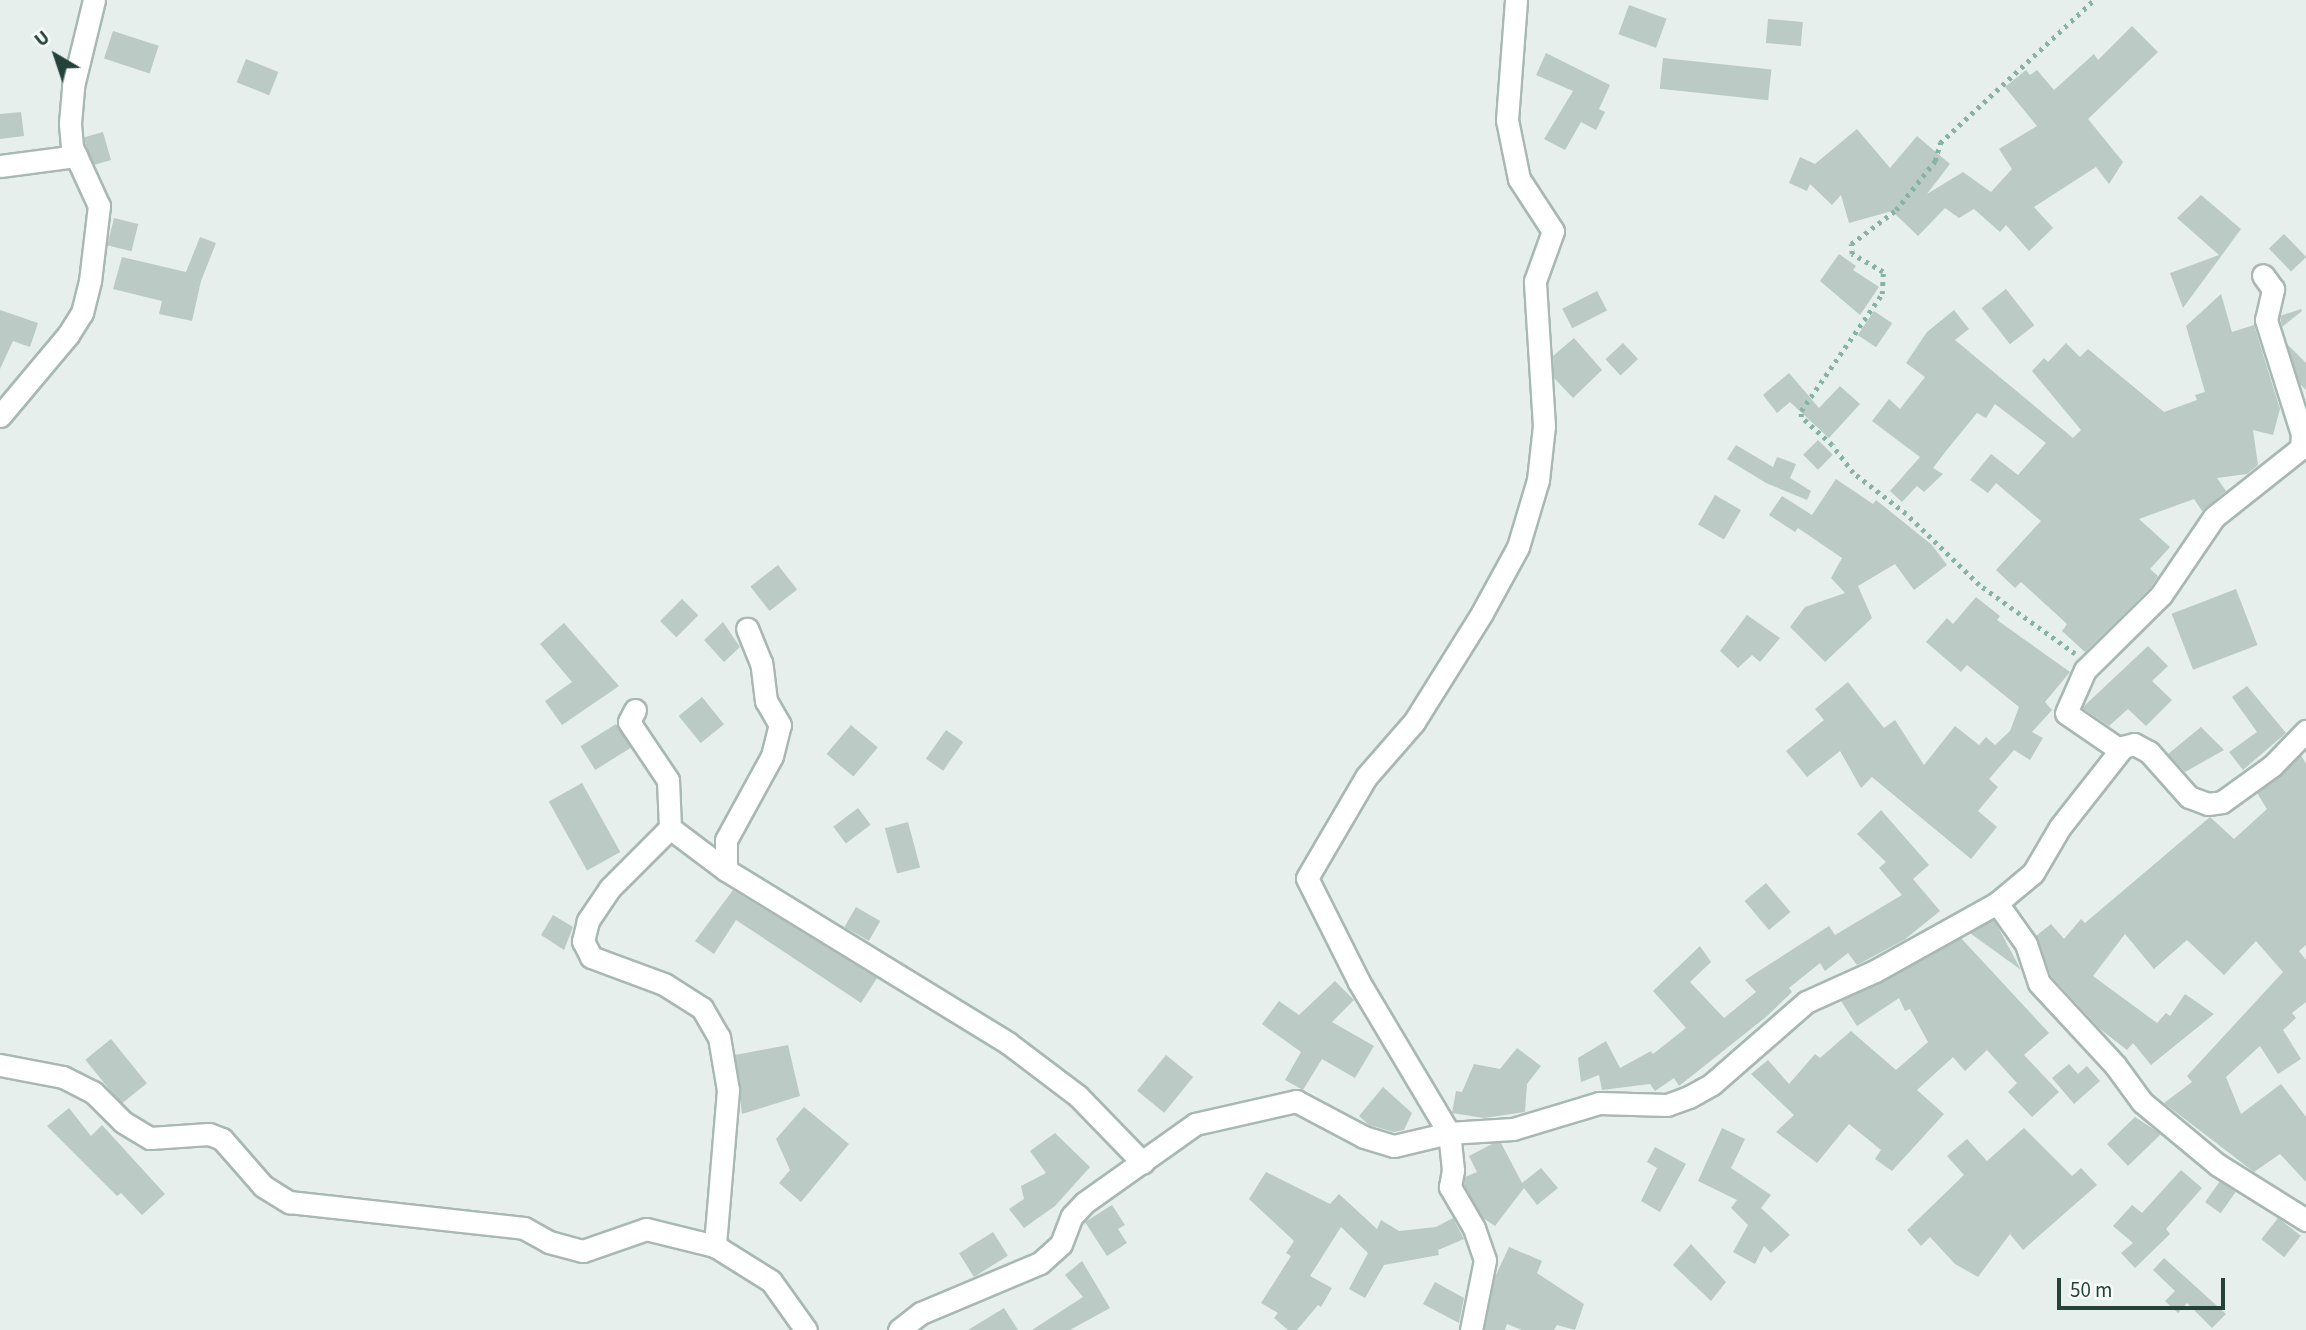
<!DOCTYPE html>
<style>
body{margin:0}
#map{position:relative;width:2306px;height:1330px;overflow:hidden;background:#e6efeb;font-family:"Source Sans 3",sans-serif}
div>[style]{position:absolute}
.building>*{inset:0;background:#bbcac4;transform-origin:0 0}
.path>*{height:4.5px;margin-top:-2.25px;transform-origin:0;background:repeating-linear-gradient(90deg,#86b3a5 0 3.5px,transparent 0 8.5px)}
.roads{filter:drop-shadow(2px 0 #a8b8b2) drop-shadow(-2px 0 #a8b8b2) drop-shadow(0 2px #a8b8b2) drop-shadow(0 -2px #a8b8b2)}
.minor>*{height:21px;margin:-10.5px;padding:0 10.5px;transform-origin:10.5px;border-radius:10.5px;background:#fff}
span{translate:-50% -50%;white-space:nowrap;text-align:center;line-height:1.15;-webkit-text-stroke:7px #f7fbf9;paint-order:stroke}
.north{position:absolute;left:21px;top:21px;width:70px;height:70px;-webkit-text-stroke:5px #f7fbf9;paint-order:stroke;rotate:321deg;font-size:19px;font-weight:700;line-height:28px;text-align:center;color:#24423a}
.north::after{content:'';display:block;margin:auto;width:24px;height:32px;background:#24423a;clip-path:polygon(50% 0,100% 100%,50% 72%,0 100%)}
.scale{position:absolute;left:2057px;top:1278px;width:168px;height:32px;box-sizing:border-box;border:4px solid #24423a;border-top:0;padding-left:9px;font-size:21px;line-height:24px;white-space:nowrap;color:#24423a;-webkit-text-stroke:5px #f7fbf9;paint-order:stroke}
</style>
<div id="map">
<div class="building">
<div style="left:1629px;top:5px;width:40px;height:31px;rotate:20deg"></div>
<div style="left:1768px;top:19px;width:35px;height:24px;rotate:5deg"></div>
<div style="clip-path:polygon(2132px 26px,2158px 52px,2088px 119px,2123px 162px,2109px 184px,2096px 167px,2034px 207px,2053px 228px,2029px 251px,2006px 225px,2000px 232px,1974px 209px,1959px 218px,1945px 208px,1918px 236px,1892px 211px,1849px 223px,1841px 195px,1832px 205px,1810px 184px,1807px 191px,1789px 183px,1800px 157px,1815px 164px,1857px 129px,1890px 168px,1917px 136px,1950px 164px,1927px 194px,1963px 172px,1991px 192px,2012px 169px,1999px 149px,2037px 126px,2005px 87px,2026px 70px,2030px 75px,2037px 70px,2054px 90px,2094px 54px,2098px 60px)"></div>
<div style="left:113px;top:31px;width:48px;height:29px;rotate:18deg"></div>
<div style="clip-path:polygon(1546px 53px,1610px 85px,1599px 109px,1605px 112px,1596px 130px,1581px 122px,1565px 150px,1544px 139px,1573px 91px,1536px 75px)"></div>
<div style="left:1663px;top:58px;width:109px;height:31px;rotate:6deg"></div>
<div style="left:246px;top:59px;width:35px;height:25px;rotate:22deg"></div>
<div style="clip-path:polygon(21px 112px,24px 136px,0 139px,0 114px)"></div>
<div style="left:103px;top:132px;width:29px;height:20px;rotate:74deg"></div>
<div style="clip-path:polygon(2201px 195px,2241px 229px,2183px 308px,2170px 273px,2219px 255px,2177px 218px)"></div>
<div style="left:114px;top:218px;width:25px;height:28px;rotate:14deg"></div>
<div style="left:2284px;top:234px;width:32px;height:21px;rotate:46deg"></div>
<div style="clip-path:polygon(200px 237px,216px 243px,201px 281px,192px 321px,159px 314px,162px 301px,113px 289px,122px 257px,186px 272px)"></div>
<div style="clip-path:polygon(1839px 254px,1856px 266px,1853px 270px,1879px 287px,1860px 315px,1820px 281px)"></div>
<div style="left:2006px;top:289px;width:46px;height:31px;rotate:52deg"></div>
<div style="left:1597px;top:291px;width:22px;height:39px;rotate:63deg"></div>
<div style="clip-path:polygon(2221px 294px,2232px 332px,2254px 325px,2280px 409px,2273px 435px,2253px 430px,2258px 465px,2247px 474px,2217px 478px,2226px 491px,2202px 511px,2194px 499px,2139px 519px,2170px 547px,2150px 569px,2158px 576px,2151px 587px,2085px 652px,2062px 631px,2067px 624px,2021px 582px,2015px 588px,1996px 570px,2041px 521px,1996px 483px,1988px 493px,1970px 480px,1991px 454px,2018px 475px,2046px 443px,1995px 404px,1986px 418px,1977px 413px,1946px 451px,1933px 468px,1943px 474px,1924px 492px,1917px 486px,1902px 502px,1890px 491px,1920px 457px,1872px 421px,1889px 399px,1900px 409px,1925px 377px,1906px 363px,1927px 332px,1954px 310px,1969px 329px,1955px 340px,2073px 438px,2081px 430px,2032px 371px,2044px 358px,2048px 362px,2066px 343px,2080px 357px,2088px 349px,2164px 412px,2197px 400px,2195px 395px,2205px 392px,2186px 326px)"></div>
<div style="clip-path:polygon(2301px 309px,2302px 311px,2282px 327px,2280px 316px)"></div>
<div style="clip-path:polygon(0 310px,38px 323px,30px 347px,13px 341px,0 369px)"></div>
<div style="left:1874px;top:311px;width:22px;height:29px;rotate:34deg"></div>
<div style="clip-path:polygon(1574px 338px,1602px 370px,1573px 398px,1554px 378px,1553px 356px)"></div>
<div style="left:1623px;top:343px;width:22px;height:24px;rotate:47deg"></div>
<div style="clip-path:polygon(2287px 344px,2306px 363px,2306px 390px,2300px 384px)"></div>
<div style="clip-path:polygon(1789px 373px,1819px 408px,1840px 386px,1860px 404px,1829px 438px,1790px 402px,1777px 413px,1763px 395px)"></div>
<div style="left:1818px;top:440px;width:21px;height:21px;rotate:45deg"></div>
<div style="clip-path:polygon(1736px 445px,1773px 467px,1777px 457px,1796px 464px,1790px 478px,1811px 491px,1807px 500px,1766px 483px,1727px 459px)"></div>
<div style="clip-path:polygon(1836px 479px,1873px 504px,1876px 500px,1932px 545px,1947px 565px,1914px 590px,1895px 564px,1858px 586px,1872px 618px,1825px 662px,1790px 627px,1805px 607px,1845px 593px,1831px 578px,1842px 558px,1798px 528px,1795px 532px,1769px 515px,1782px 496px,1812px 515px)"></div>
<div style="left:1715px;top:495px;width:30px;height:34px;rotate:30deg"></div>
<div style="left:778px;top:565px;width:31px;height:35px;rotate:52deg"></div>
<div style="left:2236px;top:589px;width:60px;height:69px;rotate:69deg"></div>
<div style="clip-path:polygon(1976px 597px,2000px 616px,1997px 620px,2070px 672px,2045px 702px,2052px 710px,2032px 732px,2043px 738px,2030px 760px,2014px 750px,1989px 779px,1998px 787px,1978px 811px,1997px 827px,1971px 859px,1872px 777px,1861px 788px,1840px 751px,1807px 777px,1786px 751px,1824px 720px,1815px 709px,1848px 682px,1884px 728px,1895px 720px,1924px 765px,1955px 726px,1979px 745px,1986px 737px,1995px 745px,2010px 731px,2019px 707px,1967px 665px,1961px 672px,1926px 642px,1947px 618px,1953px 624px)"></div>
<div style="left:682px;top:599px;width:23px;height:31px;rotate:45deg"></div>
<div style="clip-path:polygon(1747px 615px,1780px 638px,1760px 662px,1752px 655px,1738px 668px,1720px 651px)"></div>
<div style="clip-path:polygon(723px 622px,740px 647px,724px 662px,704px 640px)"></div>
<div style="clip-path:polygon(564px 623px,619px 686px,562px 725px,545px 701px,572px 682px,540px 644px)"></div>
<div style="clip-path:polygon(2148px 646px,2168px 666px,2152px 681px,2172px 700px,2146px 726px,2128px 709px,2109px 726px,2082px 708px)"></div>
<div style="clip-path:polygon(2247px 686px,2286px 733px,2243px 770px,2229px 752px,2257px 732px,2232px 697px)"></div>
<div style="left:702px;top:697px;width:35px;height:30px;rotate:51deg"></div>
<div style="left:616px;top:724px;width:28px;height:42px;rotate:58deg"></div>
<div style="left:851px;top:725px;width:35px;height:38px;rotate:40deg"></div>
<div style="clip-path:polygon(2201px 727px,2224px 750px,2185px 772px,2168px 754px)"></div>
<div style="left:946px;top:730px;width:21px;height:35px;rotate:35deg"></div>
<div style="clip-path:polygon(2301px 755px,2306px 764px,2306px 945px,2299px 951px,2306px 960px,2306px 1002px,2292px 1013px,2296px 1018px,2283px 1030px,2301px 1059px,2278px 1074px,2260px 1046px,2226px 1077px,2241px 1114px,2281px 1084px,2306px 1117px,2306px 1182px,2280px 1154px,2254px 1172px,2164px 1103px,2192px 1082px,2187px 1076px,2283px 972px,2256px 941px,2224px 975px,2187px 940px,2154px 969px,2125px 934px,2093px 976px,2157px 1023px,2166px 1013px,2170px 1016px,2185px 994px,2214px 1014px,2151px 1065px,2133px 1043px,2127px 1050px,2100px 1029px,2051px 976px,2036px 936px,2051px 924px,2064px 939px,2081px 919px,2085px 923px,2210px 817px,2234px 839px,2267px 809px,2257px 793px)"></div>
<div style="left:582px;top:783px;width:79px;height:38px;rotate:61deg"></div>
<div style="left:858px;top:808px;width:21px;height:31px;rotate:53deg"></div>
<div style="clip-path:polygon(1881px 810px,1929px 865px,1913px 879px,1940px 911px,1904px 940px,1857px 965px,1848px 953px,1825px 971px,1820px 963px,1789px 988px,1792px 992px,1766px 1017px,1679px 1086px,1674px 1078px,1655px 1091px,1650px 1084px,1602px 1090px,1599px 1075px,1581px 1082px,1578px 1058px,1606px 1041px,1620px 1068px,1651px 1051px,1653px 1054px,1686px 1028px,1653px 991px,1700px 946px,1711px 962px,1690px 982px,1724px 1018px,1756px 992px,1745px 980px,1829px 926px,1835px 935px,1902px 895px,1879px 868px,1886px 862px,1857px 834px)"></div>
<div style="left:908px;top:822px;width:47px;height:24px;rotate:75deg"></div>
<div style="left:1766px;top:883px;width:38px;height:28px;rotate:50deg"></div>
<div style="clip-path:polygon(733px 890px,877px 978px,861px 1003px,736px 920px,714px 954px,695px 941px)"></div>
<div style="left:856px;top:907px;width:28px;height:23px;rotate:30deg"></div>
<div style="clip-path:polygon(553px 915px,573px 927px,564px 950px,541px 935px)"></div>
<div style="clip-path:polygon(1993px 920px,1998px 927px,2021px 970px,1970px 933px)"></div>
<div style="clip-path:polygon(1961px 938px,2049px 1033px,2024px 1055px,2059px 1092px,2032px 1117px,2008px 1092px,2017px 1083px,1987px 1050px,1965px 1071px,1953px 1057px,1917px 1090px,1944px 1114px,1892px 1171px,1875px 1159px,1881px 1150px,1849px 1124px,1817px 1163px,1776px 1132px,1794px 1115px,1751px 1074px,1768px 1060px,1789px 1084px,1815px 1054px,1820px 1058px,1851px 1031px,1896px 1070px,1928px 1042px,1910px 1009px,1905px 1011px,1899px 998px,1857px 1026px,1841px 1001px)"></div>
<div style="clip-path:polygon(1335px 981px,1354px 1000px,1332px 1022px,1374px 1046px,1355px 1078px,1322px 1059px,1303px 1090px,1285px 1080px,1301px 1052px,1262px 1024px,1279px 1001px,1299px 1015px)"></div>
<div style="left:111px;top:1039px;width:57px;height:33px;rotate:51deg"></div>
<div style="clip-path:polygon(788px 1045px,800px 1096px,742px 1114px,735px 1055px)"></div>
<div style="clip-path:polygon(1517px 1048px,1541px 1066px,1527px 1084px,1525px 1112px,1484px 1118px,1452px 1113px,1456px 1091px,1462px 1092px,1474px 1064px,1500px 1069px)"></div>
<div style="left:1166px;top:1055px;width:35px;height:46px;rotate:39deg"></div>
<div style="clip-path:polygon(2069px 1064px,2078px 1074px,2087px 1066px,2100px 1081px,2074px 1104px,2052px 1078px)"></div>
<div style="clip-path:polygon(1383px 1087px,1412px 1113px,1404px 1130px,1394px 1132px,1369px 1125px,1359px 1116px)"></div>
<div style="clip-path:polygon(804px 1107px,849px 1144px,801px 1202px,779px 1183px,790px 1170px,776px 1139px)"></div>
<div style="clip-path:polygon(69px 1108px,91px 1136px,102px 1125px,165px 1194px,142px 1215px,121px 1193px,117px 1196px,47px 1126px)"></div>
<div style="clip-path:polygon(2135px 1117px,2161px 1134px,2128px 1166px,2107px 1144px)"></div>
<div style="clip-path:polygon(1722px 1128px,1745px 1139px,1731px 1168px,1771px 1195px,1761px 1208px,1790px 1235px,1771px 1253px,1764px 1246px,1755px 1264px,1733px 1252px,1748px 1225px,1731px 1208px,1737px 1200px,1698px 1181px)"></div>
<div style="clip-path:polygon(2024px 1128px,2072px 1176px,2081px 1168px,2097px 1185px,2023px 1250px,2010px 1234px,1978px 1277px,1955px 1264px,1930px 1237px,1921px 1246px,1907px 1230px,1964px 1175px,1947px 1156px,1967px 1139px,1987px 1161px)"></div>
<div style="clip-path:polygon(1055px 1133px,1090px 1167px,1055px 1206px,1024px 1228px,1009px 1209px,1024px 1199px,1021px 1186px,1046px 1173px,1030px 1151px)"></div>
<div style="clip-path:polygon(1494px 1143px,1501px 1143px,1522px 1183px,1541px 1168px,1558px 1188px,1537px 1205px,1524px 1188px,1495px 1226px,1483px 1218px,1464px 1185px,1465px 1177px,1477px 1172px,1469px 1156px)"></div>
<div style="clip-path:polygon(1655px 1147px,1686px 1164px,1660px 1212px,1641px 1201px,1657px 1168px,1647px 1162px)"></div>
<div style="clip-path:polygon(2181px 1170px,2202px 1188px,2166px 1229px,2170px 1234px,2135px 1268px,2121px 1253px,2133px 1243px,2113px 1226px,2132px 1205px,2142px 1213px)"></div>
<div style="clip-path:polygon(1266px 1172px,1330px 1204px,1339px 1194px,1377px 1229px,1381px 1220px,1399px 1231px,1436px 1227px,1453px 1218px,1464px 1239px,1438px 1250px,1439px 1255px,1384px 1265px,1365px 1298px,1349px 1289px,1368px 1253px,1341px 1227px,1310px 1276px,1332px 1288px,1321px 1307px,1318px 1305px,1297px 1330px,1288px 1330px,1274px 1318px,1278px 1313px,1261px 1303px,1291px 1256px,1286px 1253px,1294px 1241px,1249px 1199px)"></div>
<div style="left:2220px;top:1181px;width:19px;height:26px;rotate:35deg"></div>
<div style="clip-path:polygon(1112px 1205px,1125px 1225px,1118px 1229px,1127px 1243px,1107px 1256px,1085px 1222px)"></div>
<div style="left:2278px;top:1218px;width:29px;height:27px;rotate:38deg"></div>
<div style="left:993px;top:1232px;width:28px;height:40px;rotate:58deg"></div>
<div style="clip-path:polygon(1691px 1244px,1726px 1282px,1711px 1301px,1673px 1265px)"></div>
<div style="clip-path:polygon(1509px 1247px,1542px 1261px,1537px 1273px,1584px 1304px,1575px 1330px,1557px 1325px,1554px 1330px,1522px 1330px,1507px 1324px,1505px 1330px,1484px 1330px,1495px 1277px)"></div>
<div style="clip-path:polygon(2164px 1258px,2226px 1314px,2212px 1328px,2187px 1303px,2178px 1313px,2165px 1301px,2175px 1291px,2153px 1270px)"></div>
<div style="clip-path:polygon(1082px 1261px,1110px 1308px,1070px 1330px,1032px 1330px,1083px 1297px,1065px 1275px)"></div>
<div style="clip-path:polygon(1435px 1282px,1464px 1298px,1459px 1323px,1423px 1304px)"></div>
<div style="clip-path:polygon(1004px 1308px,1018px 1330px,968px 1330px)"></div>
</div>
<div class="path">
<div style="left:2075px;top:654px;width:118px;rotate:-144.3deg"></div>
<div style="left:1979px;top:585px;width:102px;rotate:-135.8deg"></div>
<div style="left:1906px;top:514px;width:67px;rotate:-142.3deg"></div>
<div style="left:1853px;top:473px;width:35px;rotate:-127deg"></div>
<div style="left:1832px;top:445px;width:42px;rotate:-137.9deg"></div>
<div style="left:1801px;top:417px;width:6px;rotate:-90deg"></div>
<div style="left:1801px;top:411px;width:142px;rotate:-55.3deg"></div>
<div style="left:1882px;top:294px;width:22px;rotate:-87deg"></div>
<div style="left:1883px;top:272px;width:36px;rotate:-150deg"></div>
<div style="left:1852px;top:254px;width:10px;rotate:-96deg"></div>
<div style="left:1851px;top:244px;width:56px;rotate:-37.1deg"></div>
<div style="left:1896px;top:210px;width:63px;rotate:-51.5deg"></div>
<div style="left:1935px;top:161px;width:19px;rotate:-74deg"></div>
<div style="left:1940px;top:143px;width:210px;rotate:-42.9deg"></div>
</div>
<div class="roads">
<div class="minor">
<div style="left:0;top:166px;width:77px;rotate:-7.5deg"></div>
<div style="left:0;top:416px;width:106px;rotate:-50deg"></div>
<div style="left:68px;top:335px;width:26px;rotate:-58deg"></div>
<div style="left:82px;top:313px;width:33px;rotate:-76deg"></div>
<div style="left:90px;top:281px;width:76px;rotate:-83.2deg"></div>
<div style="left:99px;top:206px;width:65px;rotate:-114.6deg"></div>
<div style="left:72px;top:147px;width:24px;rotate:-95deg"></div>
<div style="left:70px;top:123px;width:37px;rotate:-85deg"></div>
<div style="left:73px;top:86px;width:89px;rotate:-76.3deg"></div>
<div style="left:635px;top:710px;width:13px;rotate:117deg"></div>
<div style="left:629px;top:722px;width:70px;rotate:56.1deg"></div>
<div style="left:668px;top:780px;width:48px;rotate:87.6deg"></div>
<div style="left:670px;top:828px;width:85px;rotate:135deg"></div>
<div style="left:610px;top:888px;width:40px;rotate:124deg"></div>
<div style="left:588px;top:921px;width:21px;rotate:104deg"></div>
<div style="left:583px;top:941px;width:18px;rotate:63deg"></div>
<div style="left:591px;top:957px;width:78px;rotate:20.3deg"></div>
<div style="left:664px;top:984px;width:45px;rotate:32.3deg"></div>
<div style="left:702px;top:1008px;width:34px;rotate:60deg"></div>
<div style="left:719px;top:1037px;width:54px;rotate:80.4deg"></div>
<div style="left:728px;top:1090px;width:157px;rotate:94.8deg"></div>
<div style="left:2120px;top:750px;width:65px;rotate:-145.6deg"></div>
<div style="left:2066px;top:713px;width:47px;rotate:-66.2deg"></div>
<div style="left:2085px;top:670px;width:107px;rotate:-44.6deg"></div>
<div style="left:2161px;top:595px;width:94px;rotate:-55.8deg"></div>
<div style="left:2214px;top:517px;width:111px;rotate:-38.4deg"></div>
<div style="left:2301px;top:448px;width:14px;rotate:-86deg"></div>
<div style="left:2302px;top:434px;width:120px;rotate:-107.5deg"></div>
<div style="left:2266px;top:320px;width:32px;rotate:-77deg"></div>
<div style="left:2273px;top:289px;width:17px;rotate:-126deg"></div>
<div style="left:670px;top:828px;width:70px;rotate:36.9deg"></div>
<div style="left:726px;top:870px;width:331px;rotate:31.5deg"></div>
<div style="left:1008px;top:1043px;width:88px;rotate:37.1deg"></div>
<div style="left:1078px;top:1096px;width:93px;rotate:45.9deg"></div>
<div style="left:726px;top:870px;width:30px;rotate:-90deg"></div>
<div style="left:726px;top:840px;width:96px;rotate:-61.3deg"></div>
<div style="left:772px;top:756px;width:32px;rotate:-76deg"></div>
<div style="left:780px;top:725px;width:28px;rotate:-120deg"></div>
<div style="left:766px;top:701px;width:38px;rotate:-97deg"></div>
<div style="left:761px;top:663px;width:37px;rotate:-112deg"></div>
<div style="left:1997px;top:903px;width:50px;rotate:54.7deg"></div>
<div style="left:2026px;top:944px;width:41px;rotate:71.6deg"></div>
<div style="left:2039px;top:983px;width:112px;rotate:47.2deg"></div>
<div style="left:2115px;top:1065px;width:46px;rotate:53.9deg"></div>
<div style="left:2142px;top:1102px;width:99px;rotate:39.7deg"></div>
<div style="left:2218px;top:1165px;width:104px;rotate:32deg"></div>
<div style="left:0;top:1065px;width:64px;rotate:10.8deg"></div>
<div style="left:63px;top:1077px;width:34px;rotate:27deg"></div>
<div style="left:93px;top:1092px;width:42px;rotate:45deg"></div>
<div style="left:123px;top:1122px;width:31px;rotate:31deg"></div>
<div style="left:150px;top:1138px;width:59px;rotate:-3.9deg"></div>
<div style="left:209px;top:1134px;width:14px;rotate:21deg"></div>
<div style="left:222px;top:1139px;width:62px;rotate:48.9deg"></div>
<div style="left:263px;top:1186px;width:31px;rotate:32deg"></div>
<div style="left:289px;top:1202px;width:236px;rotate:6.3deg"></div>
<div style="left:524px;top:1228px;width:29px;rotate:29deg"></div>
<div style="left:549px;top:1242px;width:35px;rotate:15deg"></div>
<div style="left:583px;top:1251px;width:67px;rotate:-19.2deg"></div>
<div style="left:646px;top:1229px;width:71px;rotate:13.8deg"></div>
<div style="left:715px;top:1246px;width:66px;rotate:32deg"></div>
<div style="left:771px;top:1281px;width:60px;rotate:54.5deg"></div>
<div style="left:899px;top:1330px;width:28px;rotate:-38deg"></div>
<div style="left:921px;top:1313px;width:129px;rotate:-22.8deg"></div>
<div style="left:1040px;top:1263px;width:28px;rotate:-42deg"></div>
<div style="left:1061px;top:1244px;width:30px;rotate:-69deg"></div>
<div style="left:1072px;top:1216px;width:18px;rotate:-47deg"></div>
<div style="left:1084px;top:1203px;width:136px;rotate:-35.4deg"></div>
<div style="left:1195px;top:1124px;width:104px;rotate:-12.8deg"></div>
<div style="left:1296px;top:1101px;width:77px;rotate:27.9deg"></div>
<div style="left:1364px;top:1137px;width:31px;rotate:17deg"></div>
<div style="left:1394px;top:1146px;width:57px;rotate:-13.3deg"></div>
<div style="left:1449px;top:1133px;width:64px;rotate:-3.6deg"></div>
<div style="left:1513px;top:1129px;width:90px;rotate:-16.8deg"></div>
<div style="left:1599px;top:1103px;width:68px;rotate:1.7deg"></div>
<div style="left:1667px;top:1105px;width:23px;rotate:-20deg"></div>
<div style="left:1689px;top:1097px;width:26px;rotate:-29deg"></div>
<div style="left:1712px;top:1084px;width:125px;rotate:-41.1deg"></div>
<div style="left:1806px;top:1002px;width:76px;rotate:-24.2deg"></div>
<div style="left:1875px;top:971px;width:140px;rotate:-29.1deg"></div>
<div style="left:1997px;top:903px;width:47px;rotate:-39.8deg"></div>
<div style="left:2033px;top:873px;width:53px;rotate:-59.6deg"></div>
<div style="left:2060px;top:827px;width:102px;rotate:-51.8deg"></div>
<div style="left:2123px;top:747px;width:11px;rotate:-15deg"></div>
<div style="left:2134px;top:744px;width:17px;rotate:28deg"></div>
<div style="left:2149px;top:752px;width:60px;rotate:48.4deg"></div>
<div style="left:2189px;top:797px;width:20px;rotate:20deg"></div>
<div style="left:2208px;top:804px;width:14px;rotate:-8deg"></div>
<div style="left:2222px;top:802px;width:62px;rotate:-35.8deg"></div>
<div style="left:2272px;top:766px;width:49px;rotate:-45.8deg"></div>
<div style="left:1471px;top:1330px;width:71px;rotate:-78.7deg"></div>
<div style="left:1485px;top:1260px;width:34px;rotate:-109deg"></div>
<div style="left:1474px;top:1228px;width:48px;rotate:-120.3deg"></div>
<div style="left:1450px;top:1187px;width:17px;rotate:-80deg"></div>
<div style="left:1453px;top:1170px;width:37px;rotate:-96deg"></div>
<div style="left:1449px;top:1133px;width:176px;rotate:-120.8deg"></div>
<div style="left:1359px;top:982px;width:116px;rotate:-116.6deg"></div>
<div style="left:1307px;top:878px;width:117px;rotate:-59.7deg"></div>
<div style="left:1366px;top:777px;width:73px;rotate:-48.9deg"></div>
<div style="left:1414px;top:722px;width:128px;rotate:-58deg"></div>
<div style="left:1482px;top:613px;width:75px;rotate:-61.4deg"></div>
<div style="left:1518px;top:547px;width:70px;rotate:-73.4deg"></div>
<div style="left:1538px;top:480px;width:54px;rotate:-83.7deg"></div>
<div style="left:1544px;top:426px;width:145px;rotate:-93.6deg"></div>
<div style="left:1535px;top:281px;width:53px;rotate:-70.2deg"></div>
<div style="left:1553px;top:231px;width:62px;rotate:-123.2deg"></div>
<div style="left:1519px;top:179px;width:60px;rotate:-101.5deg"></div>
<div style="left:1507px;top:120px;width:120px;rotate:-85.7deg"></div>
</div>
</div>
<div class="north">U</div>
<div class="scale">50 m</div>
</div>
